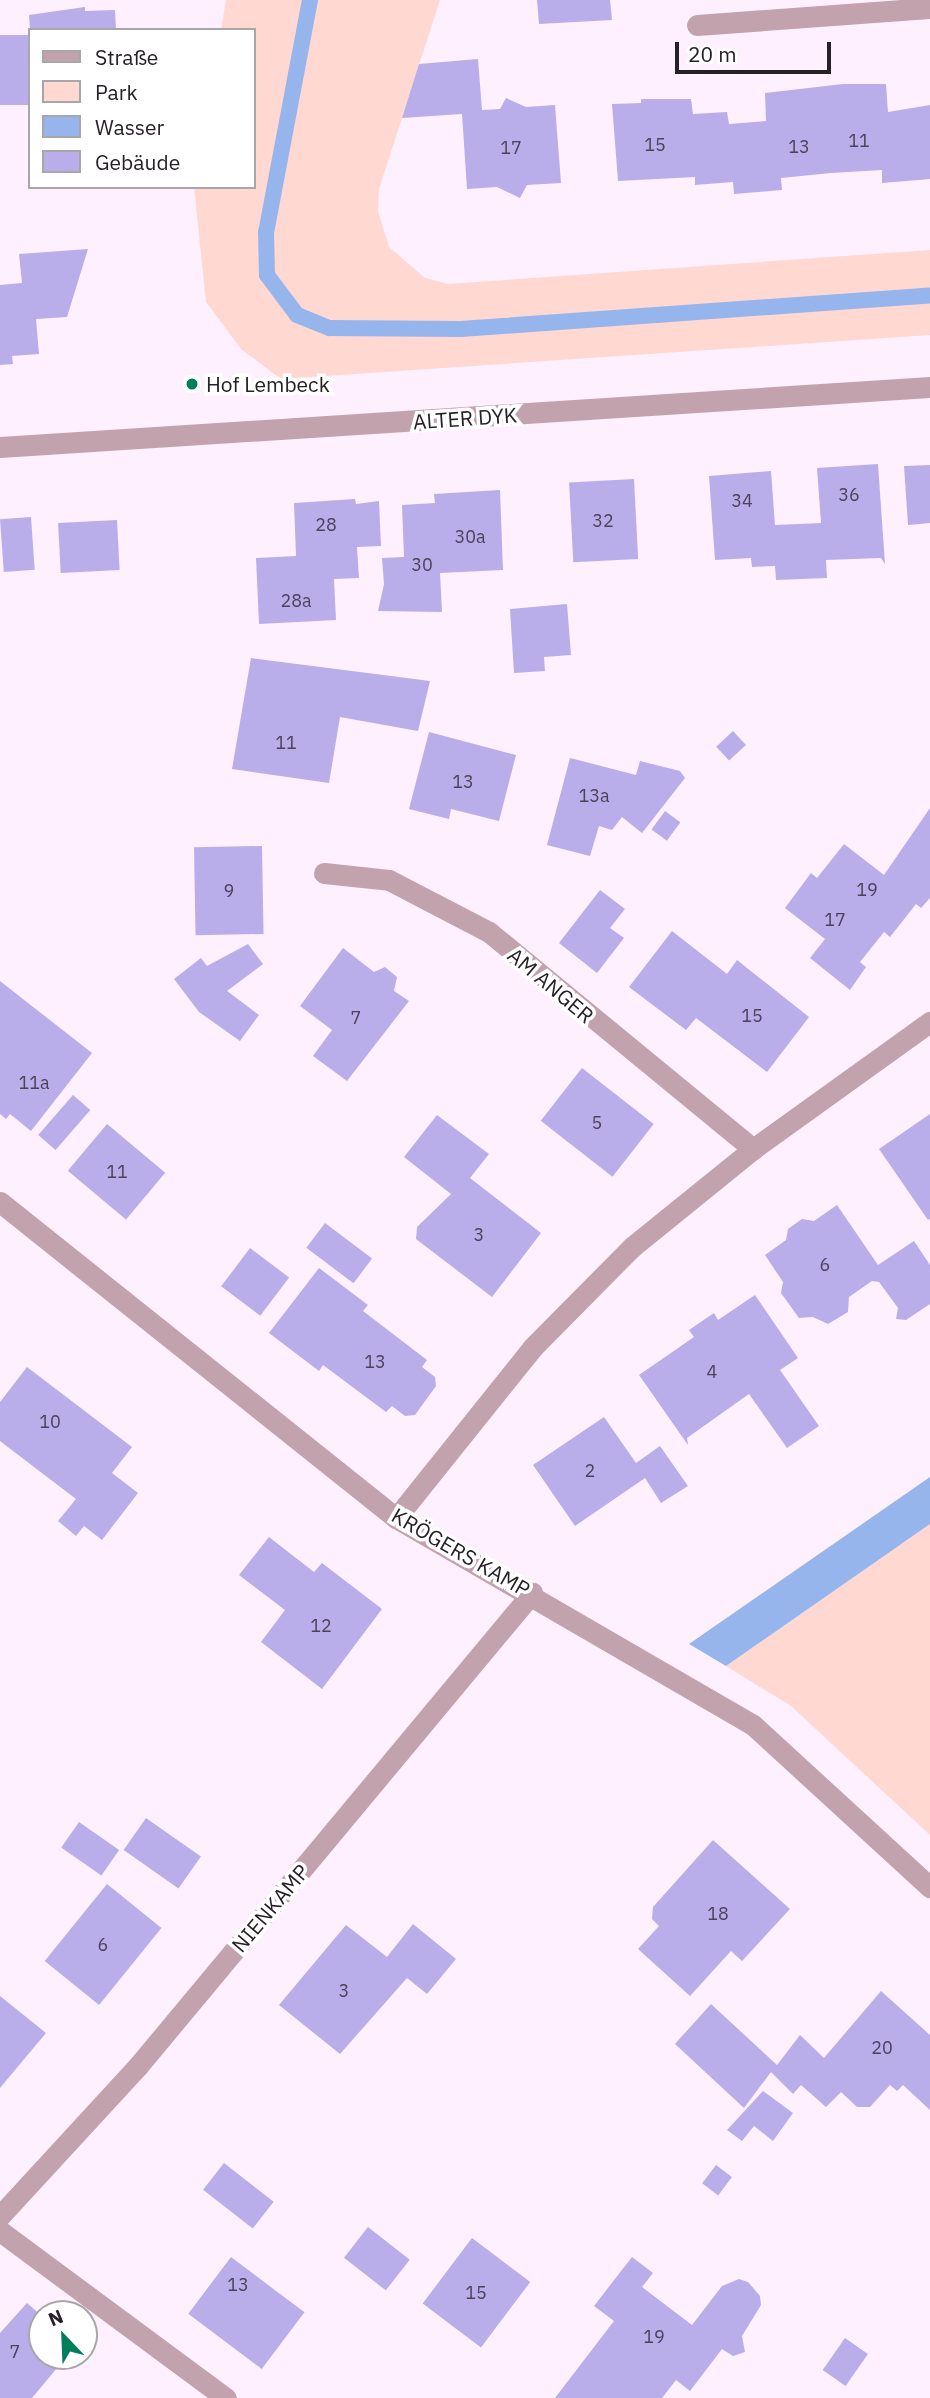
<!DOCTYPE html>
<meta charset="utf-8">
<style>
body{margin:0}
#map{position:relative;width:930px;height:2398px;overflow:hidden;background:#fff0ff;font-family:"IBM Plex Sans",sans-serif}
div>[style]{position:absolute}
.green>*{inset:0;background:#ffd8d2}
.water>*{inset:0;background:#96b5ec}
.stream>*{height:16px;margin:-8px;padding:0 8px;transform-origin:8px;border-radius:8px;background:#96b5ec}
.building>*{inset:0;background:#b9adea;transform-origin:0 0}
.minor>*{height:21px;margin:-10.5px;padding:0 10.5px;transform-origin:10.5px;border-radius:10.5px;background:#c2a3ad}
.dots>*{width:19px;height:19px;translate:-50% -50%;box-sizing:border-box;border:4px solid #fff;border-radius:50%}
span{translate:-50% -50%;white-space:nowrap;text-align:center;line-height:1.15;-webkit-text-stroke:7px #fff;paint-order:stroke}
.number-label{font-size:18px;color:#4b4358}
.number-label span{-webkit-text-stroke-width:0}
.poi-label{font-size:21px;color:#262027}
.left{translate:0 -50%;text-align:left}
.street-label{font-size:21px;color:#262027}
.legend{position:absolute;left:28px;top:28px;width:228px;height:161px;box-sizing:border-box;background:#fff;border:2px solid #a8a6a9;margin:0;padding:9px 12px;list-style:none;font-size:21px;color:#262027}
.legend li{display:flex;align-items:center;gap:14px;height:35px}
.legend b{width:35px;border:2px solid #a8a6a9}
.north{position:absolute;left:28px;top:2300px;width:70px;height:70px;box-sizing:border-box;background:#fff;border:2px solid #a8a6a9;border-radius:50%;rotate:337deg;font-size:19px;font-weight:700;line-height:28px;text-align:center;color:#262027}
.north::after{content:'';display:block;margin:auto;width:24px;height:32px;background:#007e5e;clip-path:polygon(50% 0,100% 100%,50% 72%,0 100%)}
.scale{position:absolute;left:675px;top:42px;width:156px;height:32px;box-sizing:border-box;border:4px solid #262027;border-top:0;padding-left:9px;font-size:21px;line-height:24px;white-space:nowrap;color:#262027;-webkit-text-stroke:5px #fff;paint-order:stroke}
</style>
<div id="map">
<div class="green">
<div style="clip-path:polygon(226px 0,440px 0,379px 189px,378px 211px,389px 247px,425px 278px,448px 284px,930px 250px,930px 335px,281px 379px,241px 349px,206px 302px,194px 187px,254px 187px,254px 30px,221px 30px)"></div>
<div style="clip-path:polygon(930px 1524px,930px 1835px,791px 1706px,726px 1666px)"></div>
</div>
<div class="water">
<div style="clip-path:polygon(930px 1477px,930px 1524px,726px 1666px,689px 1644px)"></div>
</div>
<div class="stream">
<div style="left:310px;top:0;width:236px;rotate:100.7deg"></div>
<div style="left:266px;top:232px;width:43px;rotate:88.7deg"></div>
<div style="left:267px;top:275px;width:50px;rotate:53.1deg"></div>
<div style="left:297px;top:315px;width:35px;rotate:22deg"></div>
<div style="left:329px;top:328px;width:132px;rotate:0.4deg"></div>
<div style="left:461px;top:329px;width:470px;rotate:-4.1deg"></div>
</div>
<div class="building">
<div style="clip-path:polygon(537px 0,610px 0,612px 20px,539px 24px)"></div>
<div style="clip-path:polygon(85px 7px,85px 11px,115px 10px,116px 30px,30px 30px,29px 15px)"></div>
<div style="left:30px;top:35px;width:70px;height:30px;rotate:90deg"></div>
<div style="clip-path:polygon(478px 59px,482px 110px,500px 109px,506px 98px,526px 107px,555px 105px,561px 183px,527px 185px,520px 198px,497px 187px,467px 189px,462px 114px,402px 118px,419px 64px)"></div>
<div style="clip-path:polygon(843px 84px,886px 84px,888px 112px,930px 105px,930px 179px,882px 183px,882px 170px,831px 173px,781px 178px,782px 190px,734px 194px,733px 182px,695px 185px,695px 177px,618px 181px,612px 104px,641px 103px,641px 99px,691px 99px,693px 114px,727px 112px,729px 124px,766px 121px,765px 93px)"></div>
<div style="clip-path:polygon(88px 249px,67px 317px,36px 319px,39px 354px,12px 356px,13px 364px,0 365px,0 285px,22px 283px,19px 254px)"></div>
<div style="clip-path:polygon(878px 464px,885px 564px,881px 558px,826px 560px,827px 578px,776px 580px,775px 566px,752px 567px,751px 558px,715px 560px,709px 476px,771px 471px,775px 525px,821px 523px,817px 468px)"></div>
<div style="clip-path:polygon(930px 465px,930px 523px,908px 525px,904px 466px)"></div>
<div style="left:634px;top:479px;width:80px;height:65px;rotate:87deg"></div>
<div style="clip-path:polygon(500px 490px,503px 570px,440px 573px,442px 612px,378px 611px,384px 584px,382px 558px,404px 557px,402px 505px,435px 503px,434px 494px)"></div>
<div style="clip-path:polygon(355px 499px,356px 504px,379px 501px,381px 546px,357px 547px,359px 578px,334px 579px,336px 620px,259px 624px,256px 558px,296px 556px,294px 503px)"></div>
<div style="left:31px;top:517px;width:53px;height:31px;rotate:86deg"></div>
<div style="left:117px;top:520px;width:50px;height:59px;rotate:87deg"></div>
<div style="clip-path:polygon(567px 604px,571px 655px,544px 657px,545px 671px,514px 673px,510px 609px)"></div>
<div style="clip-path:polygon(251px 658px,430px 681px,418px 731px,340px 717px,329px 783px,232px 769px)"></div>
<div style="left:733px;top:731px;width:19px;height:23px;rotate:47deg"></div>
<div style="clip-path:polygon(429px 732px,516px 755px,499px 821px,451px 809px,449px 819px,409px 809px)"></div>
<div style="clip-path:polygon(570px 758px,636px 775px,640px 761px,680px 771px,685px 778px,642px 833px,622px 817px,612px 830px,599px 826px,590px 856px,547px 845px)"></div>
<div style="clip-path:polygon(930px 808px,930px 898px,921px 908px,916px 904px,890px 937px,884px 932px,860px 962px,866px 967px,850px 990px,810px 958px,825px 939px,785px 908px,811px 873px,817px 878px,844px 844px,884px 875px)"></div>
<div style="left:665px;top:811px;width:19px;height:23px;rotate:36deg"></div>
<div style="left:262px;top:846px;width:88px;height:68px;rotate:89deg"></div>
<div style="clip-path:polygon(600px 890px,625px 909px,610px 928px,624px 938px,597px 973px,559px 943px)"></div>
<div style="clip-path:polygon(672px 931px,727px 974px,737px 960px,809px 1017px,767px 1072px,696px 1018px,686px 1030px,629px 987px)"></div>
<div style="clip-path:polygon(248px 944px,263px 964px,227px 991px,259px 1015px,240px 1041px,199px 1012px,174px 979px,201px 958px,207px 966px)"></div>
<div style="clip-path:polygon(343px 948px,374px 972px,385px 967px,397px 977px,394px 991px,409px 1001px,347px 1081px,313px 1056px,332px 1030px,300px 1006px)"></div>
<div style="clip-path:polygon(0 981px,92px 1053px,31px 1131px,10px 1114px,6px 1119px,0 1114px)"></div>
<div style="left:582px;top:1068px;width:91px;height:67px;rotate:38deg"></div>
<div style="left:73px;top:1095px;width:23px;height:53px;rotate:41deg"></div>
<div style="clip-path:polygon(930px 1114px,930px 1219px,928px 1220px,879px 1149px)"></div>
<div style="clip-path:polygon(437px 1115px,489px 1154px,470px 1178px,541px 1233px,492px 1297px,416px 1239px,417px 1227px,451px 1194px,404px 1157px)"></div>
<div style="left:107px;top:1124px;width:76px;height:61px;rotate:40deg"></div>
<div style="clip-path:polygon(837px 1205px,878px 1265px,914px 1241px,930px 1265px,930px 1304px,906px 1320px,896px 1319px,898px 1308px,879px 1282px,872px 1281px,849px 1297px,848px 1312px,828px 1324px,813px 1317px,799px 1318px,781px 1293px,783px 1282px,765px 1255px,786px 1240px,788px 1229px,802px 1219px,814px 1221px)"></div>
<div style="left:325px;top:1223px;width:59px;height:31px;rotate:37deg"></div>
<div style="left:250px;top:1248px;width:49px;height:48px;rotate:37deg"></div>
<div style="clip-path:polygon(319px 1268px,368px 1305px,363px 1311px,427px 1360px,422px 1367px,435px 1377px,436px 1386px,415px 1415px,405px 1416px,392px 1406px,386px 1412px,323px 1365px,319px 1371px,269px 1333px)"></div>
<div style="clip-path:polygon(755px 1295px,798px 1358px,780px 1370px,819px 1426px,787px 1448px,749px 1394px,687px 1438px,688px 1445px,639px 1375px,694px 1337px,689px 1330px,714px 1313px,718px 1320px)"></div>
<div style="clip-path:polygon(27px 1367px,132px 1447px,112px 1473px,138px 1493px,102px 1540px,84px 1526px,76px 1536px,58px 1521px,76px 1499px,0 1441px,0 1402px)"></div>
<div style="clip-path:polygon(604px 1417px,636px 1463px,660px 1446px,688px 1486px,661px 1503px,645px 1478px,575px 1526px,533px 1465px)"></div>
<div style="clip-path:polygon(269px 1537px,314px 1572px,322px 1563px,382px 1609px,322px 1689px,261px 1642px,285px 1610px,239px 1575px)"></div>
<div style="left:146px;top:1818px;width:67px;height:39px;rotate:35deg"></div>
<div style="left:79px;top:1822px;width:49px;height:31px;rotate:35deg"></div>
<div style="clip-path:polygon(713px 1840px,790px 1909px,742px 1961px,731px 1951px,690px 1996px,638px 1949px,659px 1926px,652px 1919px,653px 1907px)"></div>
<div style="left:107px;top:1884px;width:70px;height:99px;rotate:39deg"></div>
<div style="clip-path:polygon(413px 1924px,456px 1959px,427px 1994px,407px 1978px,340px 2054px,279px 2005px,346px 1925px,387px 1957px)"></div>
<div style="clip-path:polygon(881px 1991px,930px 2035px,930px 2110px,903px 2085px,897px 2091px,890px 2085px,870px 2107px,857px 2107px,841px 2092px,826px 2107px,801px 2085px,793px 2094px,771px 2072px,744px 2108px,675px 2044px,711px 2004px,777px 2065px,800px 2035px,824px 2058px)"></div>
<div style="clip-path:polygon(0 1996px,46px 2033px,0 2088px)"></div>
<div style="clip-path:polygon(763px 2091px,793px 2113px,773px 2141px,754px 2126px,742px 2141px,727px 2130px)"></div>
<div style="left:224px;top:2163px;width:63px;height:34px;rotate:38deg"></div>
<div style="left:716px;top:2165px;width:20px;height:23px;rotate:37deg"></div>
<div style="left:368px;top:2227px;width:53px;height:39px;rotate:38deg"></div>
<div style="left:472px;top:2238px;width:73px;height:82px;rotate:37deg"></div>
<div style="left:231px;top:2257px;width:92px;height:71px;rotate:37deg"></div>
<div style="clip-path:polygon(632px 2257px,653px 2273px,642px 2287px,692px 2325px,722px 2286px,739px 2279px,748px 2282px,760px 2296px,761px 2305px,742px 2336px,745px 2352px,733px 2356px,722px 2349px,690px 2391px,676px 2380px,662px 2398px,555px 2398px,614px 2321px,594px 2306px)"></div>
<div style="clip-path:polygon(27px 2303px,42px 2316px,42px 2356px,67px 2356px,32px 2398px,0 2398px,0 2333px)"></div>
<div style="left:845px;top:2338px;width:28px;height:39px;rotate:35deg"></div>
</div>
<div class="minor">
<div style="left:697px;top:25px;width:234px;rotate:-4.2deg"></div>
<div style="left:0;top:447px;width:932px;rotate:-3.69deg"></div>
<div style="left:324px;top:873px;width:65px;rotate:6.1deg"></div>
<div style="left:389px;top:880px;width:113px;rotate:27.5deg"></div>
<div style="left:489px;top:932px;width:342px;rotate:39.4deg"></div>
<div style="left:0;top:1202px;width:507px;rotate:38.59deg"></div>
<div style="left:396px;top:1518px;width:413px;rotate:30.1deg"></div>
<div style="left:753px;top:1725px;width:240px;rotate:42.5deg"></div>
<div style="left:396px;top:1518px;width:219px;rotate:-51.3deg"></div>
<div style="left:533px;top:1347px;width:141px;rotate:-45.3deg"></div>
<div style="left:632px;top:1247px;width:156px;rotate:-39deg"></div>
<div style="left:753px;top:1149px;width:218px;rotate:-35.7deg"></div>
<div style="left:0;top:2216px;width:204px;rotate:-47.4deg"></div>
<div style="left:138px;top:2066px;width:616px;rotate:-50.21deg"></div>
<div style="left:0;top:2231px;width:281px;rotate:36.5deg"></div>
</div>
<div class="dots">
<div style="left:192px;top:384px;background:#007e5e"></div>
</div>
<div class="number-label">
<span style="left:859px;top:141px">11</span>
<span style="left:655px;top:145px">15</span>
<span style="left:799px;top:147px">13</span>
<span style="left:511px;top:148px">17</span>
<span style="left:849px;top:495px">36</span>
<span style="left:742px;top:501px">34</span>
<span style="left:603px;top:521px">32</span>
<span style="left:326px;top:525px">28</span>
<span style="left:470px;top:537px">30a</span>
<span style="left:422px;top:565px">30</span>
<span style="left:296px;top:601px">28a</span>
<span style="left:286px;top:743px">11</span>
<span style="left:463px;top:782px">13</span>
<span style="left:594px;top:796px">13a</span>
<span style="left:867px;top:890px">19</span>
<span style="left:229px;top:891px">9</span>
<span style="left:835px;top:920px">17</span>
<span style="left:752px;top:1016px">15</span>
<span style="left:356px;top:1018px">7</span>
<span style="left:34px;top:1083px">11a</span>
<span style="left:597px;top:1123px">5</span>
<span style="left:117px;top:1172px">11</span>
<span style="left:479px;top:1235px">3</span>
<span style="left:825px;top:1265px">6</span>
<span style="left:375px;top:1362px">13</span>
<span style="left:712px;top:1372px">4</span>
<span style="left:50px;top:1422px">10</span>
<span style="left:590px;top:1471px">2</span>
<span style="left:321px;top:1626px">12</span>
<span style="left:718px;top:1914px">18</span>
<span style="left:103px;top:1945px">6</span>
<span style="left:344px;top:1991px">3</span>
<span style="left:882px;top:2048px">20</span>
<span style="left:238px;top:2285px">13</span>
<span style="left:476px;top:2293px">15</span>
<span style="left:654px;top:2337px">19</span>
<span style="left:15px;top:2352px">7</span>
</div>
<div class="poi-label">
<span class="left" style="left:206px;top:384px">Hof Lembeck</span>
</div>
<div class="street-label">
<span style="left:465px;top:418px;rotate:-4deg">ALTER DYK</span>
<span style="left:551px;top:985px;rotate:40deg">AM ANGER</span>
<span style="left:461px;top:1552px;rotate:30deg">KRÖGERS KAMP</span>
<span style="left:270px;top:1908px;rotate:-50deg">NIENKAMP</span>
</div>
<ul class="legend">
<li><b style="height:9px;background:#c2a3ad"></b>Straße</li>
<li><b style="height:19px;background:#ffd8d2"></b>Park</li>
<li><b style="height:19px;background:#96b5ec"></b>Wasser</li>
<li><b style="height:19px;background:#b9adea"></b>Gebäude</li>
</ul>
<div class="north">N</div>
<div class="scale">20 m</div>
</div>
